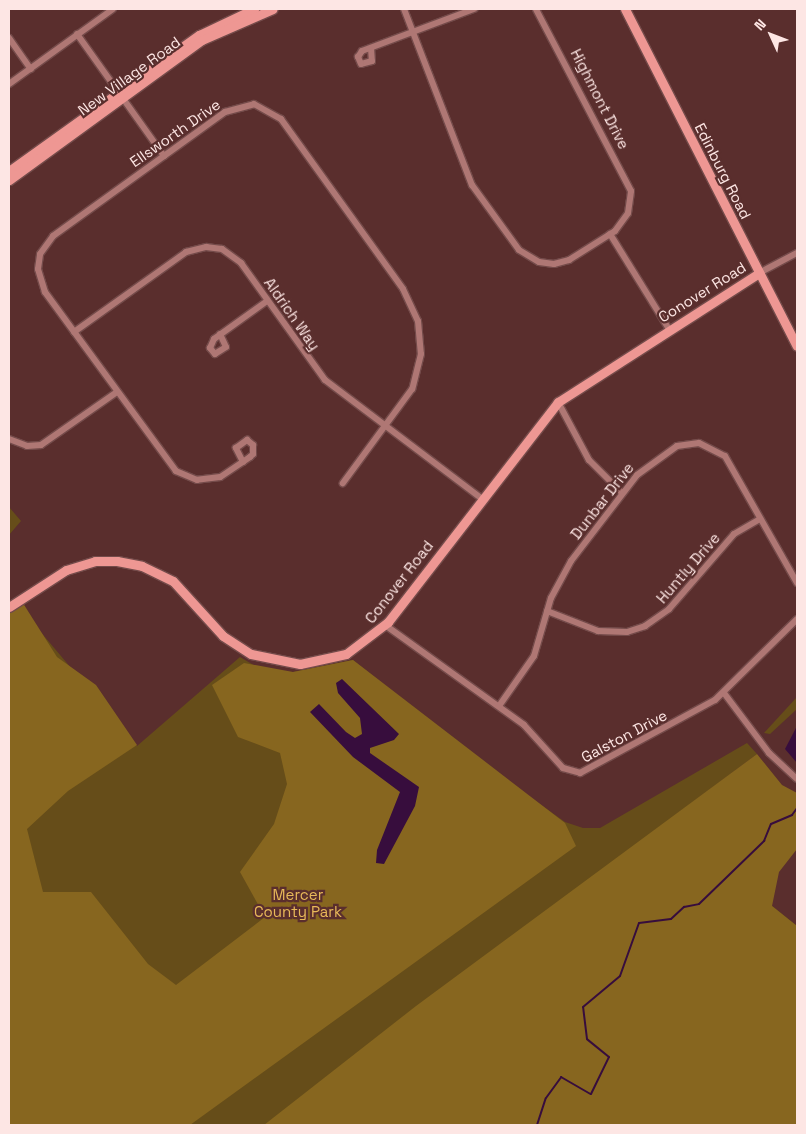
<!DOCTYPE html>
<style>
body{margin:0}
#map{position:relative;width:806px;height:1134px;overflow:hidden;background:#5a2e2d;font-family:"Space Grotesk",sans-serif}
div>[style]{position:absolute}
.green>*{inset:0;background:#664d19}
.forest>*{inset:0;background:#87661f}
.water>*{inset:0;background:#370d3d}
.stream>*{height:2px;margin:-1px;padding:0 1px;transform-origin:1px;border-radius:1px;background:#370d3d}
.roads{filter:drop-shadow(1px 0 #744b4a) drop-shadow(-1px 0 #744b4a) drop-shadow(0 1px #744b4a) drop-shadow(0 -1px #744b4a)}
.street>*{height:6px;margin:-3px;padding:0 3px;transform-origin:3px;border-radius:3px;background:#af7774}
.secondary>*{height:9px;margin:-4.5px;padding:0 4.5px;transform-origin:4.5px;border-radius:4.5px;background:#ee9793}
span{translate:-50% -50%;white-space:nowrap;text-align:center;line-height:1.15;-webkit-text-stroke:4.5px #5a2e2d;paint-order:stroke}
.street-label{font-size:15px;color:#fde6e4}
.park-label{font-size:15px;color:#e8b959}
.frame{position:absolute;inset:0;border:10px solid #fde6e4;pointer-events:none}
.north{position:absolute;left:746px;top:10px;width:50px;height:50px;-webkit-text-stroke:4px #5a2e2d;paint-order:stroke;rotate:313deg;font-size:14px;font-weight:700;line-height:20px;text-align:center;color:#fde6e4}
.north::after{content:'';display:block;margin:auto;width:18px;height:22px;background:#fde6e4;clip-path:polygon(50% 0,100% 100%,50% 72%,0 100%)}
</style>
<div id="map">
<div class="green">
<div style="clip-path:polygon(9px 507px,21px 521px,9px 535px)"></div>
<div style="clip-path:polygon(17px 604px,137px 746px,240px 657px,262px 670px,293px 672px,353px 660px,488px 767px,565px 822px,583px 828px,600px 828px,747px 743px,757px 754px,653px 832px,766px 901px,797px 926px,797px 1125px,9px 1125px)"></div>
<div style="clip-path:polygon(797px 697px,797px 709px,770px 734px,764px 733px)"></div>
</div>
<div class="forest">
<div style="clip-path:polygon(21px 600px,57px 657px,96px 685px,137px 745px,68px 791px,27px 829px,43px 892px,91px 892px,148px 964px,176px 985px,265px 917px,240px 872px,274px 824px,287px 784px,280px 753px,238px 737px,212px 685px,244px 663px,293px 672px,353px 660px,565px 823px,576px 846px,190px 1125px,9px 1125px,9px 608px)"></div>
<div style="clip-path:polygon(757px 754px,782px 785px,797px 793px,797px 849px,779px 872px,772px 906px,797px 926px,797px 1125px,264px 1125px,416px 1006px)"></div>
</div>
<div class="water">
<div style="clip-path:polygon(342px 679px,399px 734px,394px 740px,370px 748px,370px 753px,419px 787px,415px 806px,384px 864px,376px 863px,377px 850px,400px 792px,353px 757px,310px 712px,319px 704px,346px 732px,355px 738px,362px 734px,360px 718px,338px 693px,336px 683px)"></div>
<div style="clip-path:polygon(797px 726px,797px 763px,785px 749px)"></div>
</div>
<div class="stream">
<div style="left:537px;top:1125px;width:28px;rotate:-72deg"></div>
<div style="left:546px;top:1098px;width:26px;rotate:-54deg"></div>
<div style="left:561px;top:1077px;width:34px;rotate:30deg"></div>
<div style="left:591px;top:1094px;width:41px;rotate:-64.1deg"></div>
<div style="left:609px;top:1057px;width:28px;rotate:-141deg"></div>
<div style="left:587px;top:1039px;width:32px;rotate:-97deg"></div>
<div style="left:583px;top:1007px;width:48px;rotate:-40deg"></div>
<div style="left:620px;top:976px;width:56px;rotate:-70.3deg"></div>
<div style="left:639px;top:923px;width:32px;rotate:-7deg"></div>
<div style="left:671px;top:919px;width:18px;rotate:-43deg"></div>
<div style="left:684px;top:907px;width:15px;rotate:-11deg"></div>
<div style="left:699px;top:904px;width:91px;rotate:-44.1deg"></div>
<div style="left:764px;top:841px;width:18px;rotate:-68deg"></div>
<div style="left:771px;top:824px;width:23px;rotate:-23deg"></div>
<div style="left:792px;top:815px;width:9px;rotate:-54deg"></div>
</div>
<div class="roads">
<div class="street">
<div style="left:404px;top:9px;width:189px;rotate:68.9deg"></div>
<div style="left:472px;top:185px;width:80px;rotate:54.1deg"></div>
<div style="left:519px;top:250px;width:23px;rotate:31deg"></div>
<div style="left:539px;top:262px;width:15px;rotate:8deg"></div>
<div style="left:554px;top:264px;width:16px;rotate:-15deg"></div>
<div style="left:569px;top:260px;width:54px;rotate:-32.2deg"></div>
<div style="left:615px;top:231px;width:22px;rotate:-54deg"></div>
<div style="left:628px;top:213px;width:22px;rotate:-82deg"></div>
<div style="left:631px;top:191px;width:205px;rotate:-117.6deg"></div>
<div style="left:77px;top:34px;width:150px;rotate:54.5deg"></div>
<div style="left:9px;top:38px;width:38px;rotate:55deg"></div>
<div style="left:371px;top:48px;width:13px;rotate:86deg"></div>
<div style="left:372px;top:61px;width:11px;rotate:165deg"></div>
<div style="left:361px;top:64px;width:8px;rotate:-113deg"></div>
<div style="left:358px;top:57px;width:7px;rotate:-56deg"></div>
<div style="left:362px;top:51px;width:120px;rotate:-20.6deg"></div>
<div style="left:9px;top:84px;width:128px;rotate:-35.8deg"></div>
<div style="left:610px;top:234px;width:112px;rotate:58.2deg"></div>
<div style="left:759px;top:273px;width:43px;rotate:-27.8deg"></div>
<div style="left:74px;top:332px;width:138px;rotate:-35.5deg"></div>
<div style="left:186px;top:252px;width:21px;rotate:-14deg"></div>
<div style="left:206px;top:247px;width:16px;rotate:7deg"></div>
<div style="left:222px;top:249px;width:24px;rotate:36deg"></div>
<div style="left:241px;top:263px;width:144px;rotate:54.3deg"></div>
<div style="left:325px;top:380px;width:196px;rotate:37.1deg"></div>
<div style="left:220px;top:334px;width:14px;rotate:65deg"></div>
<div style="left:226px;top:347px;width:13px;rotate:148deg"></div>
<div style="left:215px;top:354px;width:8px;rotate:-130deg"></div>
<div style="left:210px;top:348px;width:10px;rotate:-66deg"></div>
<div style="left:214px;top:339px;width:65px;rotate:-35.6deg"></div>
<div style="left:558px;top:402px;width:66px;rotate:61.9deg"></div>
<div style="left:589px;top:460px;width:47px;rotate:45deg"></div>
<div style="left:9px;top:439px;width:19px;rotate:21deg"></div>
<div style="left:27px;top:446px;width:14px;rotate:-4deg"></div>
<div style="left:41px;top:445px;width:93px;rotate:-34.9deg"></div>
<div style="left:243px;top:462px;width:16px;rotate:-117deg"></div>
<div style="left:236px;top:448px;width:14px;rotate:-36deg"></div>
<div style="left:247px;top:440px;width:8px;rotate:40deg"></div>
<div style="left:253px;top:445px;width:9px;rotate:90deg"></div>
<div style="left:253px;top:454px;width:4px;rotate:135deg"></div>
<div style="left:250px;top:457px;width:36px;rotate:146deg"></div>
<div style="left:220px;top:477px;width:23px;rotate:173deg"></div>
<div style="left:197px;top:480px;width:23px;rotate:-157deg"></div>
<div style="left:176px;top:471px;width:222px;rotate:-126.2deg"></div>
<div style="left:45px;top:292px;width:24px;rotate:-107deg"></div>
<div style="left:38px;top:269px;width:15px;rotate:-82deg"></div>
<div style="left:40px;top:254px;width:22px;rotate:-54deg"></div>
<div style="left:53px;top:236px;width:212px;rotate:-35.8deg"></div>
<div style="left:225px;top:112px;width:30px;rotate:-15deg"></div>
<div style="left:254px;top:104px;width:31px;rotate:29deg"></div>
<div style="left:281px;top:119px;width:209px;rotate:54.3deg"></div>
<div style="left:403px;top:289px;width:35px;rotate:65deg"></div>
<div style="left:418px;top:321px;width:33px;rotate:85deg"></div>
<div style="left:421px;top:354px;width:36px;rotate:104deg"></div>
<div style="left:412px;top:389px;width:117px;rotate:126.3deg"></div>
<div style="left:547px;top:611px;width:55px;rotate:21.4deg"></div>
<div style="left:598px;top:631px;width:29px;rotate:2deg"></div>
<div style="left:627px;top:632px;width:19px;rotate:-18deg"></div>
<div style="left:645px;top:626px;width:29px;rotate:-35deg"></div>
<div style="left:669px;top:609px;width:99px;rotate:-49.1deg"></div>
<div style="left:734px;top:534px;width:30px;rotate:-30deg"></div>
<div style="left:385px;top:625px;width:171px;rotate:35.7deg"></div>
<div style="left:524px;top:725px;width:58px;rotate:47.8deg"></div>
<div style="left:563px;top:768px;width:18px;rotate:16deg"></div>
<div style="left:580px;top:773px;width:153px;rotate:-28.4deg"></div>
<div style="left:715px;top:700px;width:115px;rotate:-44.6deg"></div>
<div style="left:724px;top:693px;width:75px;rotate:53.1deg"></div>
<div style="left:769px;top:753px;width:38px;rotate:43deg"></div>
<div style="left:499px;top:706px;width:61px;rotate:-55deg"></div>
<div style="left:534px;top:656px;width:60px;rotate:-73.7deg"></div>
<div style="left:551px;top:598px;width:42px;rotate:-61.6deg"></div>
<div style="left:571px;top:561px;width:108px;rotate:-52.5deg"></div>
<div style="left:637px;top:475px;width:49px;rotate:-35.9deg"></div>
<div style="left:677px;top:446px;width:22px;rotate:-8deg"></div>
<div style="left:699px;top:443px;width:29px;rotate:27deg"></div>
<div style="left:725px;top:456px;width:146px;rotate:60.4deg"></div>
</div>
<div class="secondary">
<div style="left:625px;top:9px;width:378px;rotate:63deg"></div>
<div style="left:9px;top:171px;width:234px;rotate:-35.6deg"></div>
<div style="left:199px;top:35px;width:61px;rotate:-25.3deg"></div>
<div style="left:9px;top:180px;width:238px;rotate:-36deg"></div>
<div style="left:202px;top:40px;width:77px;rotate:-23.6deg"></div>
<div style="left:9px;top:607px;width:68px;rotate:-33deg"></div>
<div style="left:66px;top:570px;width:30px;rotate:-17deg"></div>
<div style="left:95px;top:561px;width:22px"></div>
<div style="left:117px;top:561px;width:25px;rotate:11deg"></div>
<div style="left:142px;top:566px;width:34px;rotate:26deg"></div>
<div style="left:173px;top:581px;width:74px;rotate:47.7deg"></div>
<div style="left:223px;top:636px;width:33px;rotate:33deg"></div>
<div style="left:251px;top:654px;width:50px;rotate:11.5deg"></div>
<div style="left:300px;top:664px;width:47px;rotate:-12.3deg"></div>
<div style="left:346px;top:654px;width:53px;rotate:-37.3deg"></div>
<div style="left:388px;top:622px;width:278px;rotate:-52.3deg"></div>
<div style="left:558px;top:402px;width:239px;rotate:-32.7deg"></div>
</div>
</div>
<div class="street-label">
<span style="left:129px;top:76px;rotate:-36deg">New Village Road</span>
<span style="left:600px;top:99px;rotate:63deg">Highmont Drive</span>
<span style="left:175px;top:133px;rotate:-35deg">Ellsworth Drive</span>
<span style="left:723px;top:171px;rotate:63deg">Edinburg Road</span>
<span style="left:702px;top:292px;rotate:-32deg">Conover Road</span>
<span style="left:292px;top:314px;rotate:55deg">Aldrich Way</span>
<span style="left:602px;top:501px;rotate:-52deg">Dunbar Drive</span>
<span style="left:688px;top:568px;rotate:-49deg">Huntly Drive</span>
<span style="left:399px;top:582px;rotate:-52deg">Conover Road</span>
<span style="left:624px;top:736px;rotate:-28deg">Galston Drive</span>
</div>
<div class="park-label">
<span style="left:298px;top:903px">Mercer<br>County Park</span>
</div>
<div class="frame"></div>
<div class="north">N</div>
</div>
